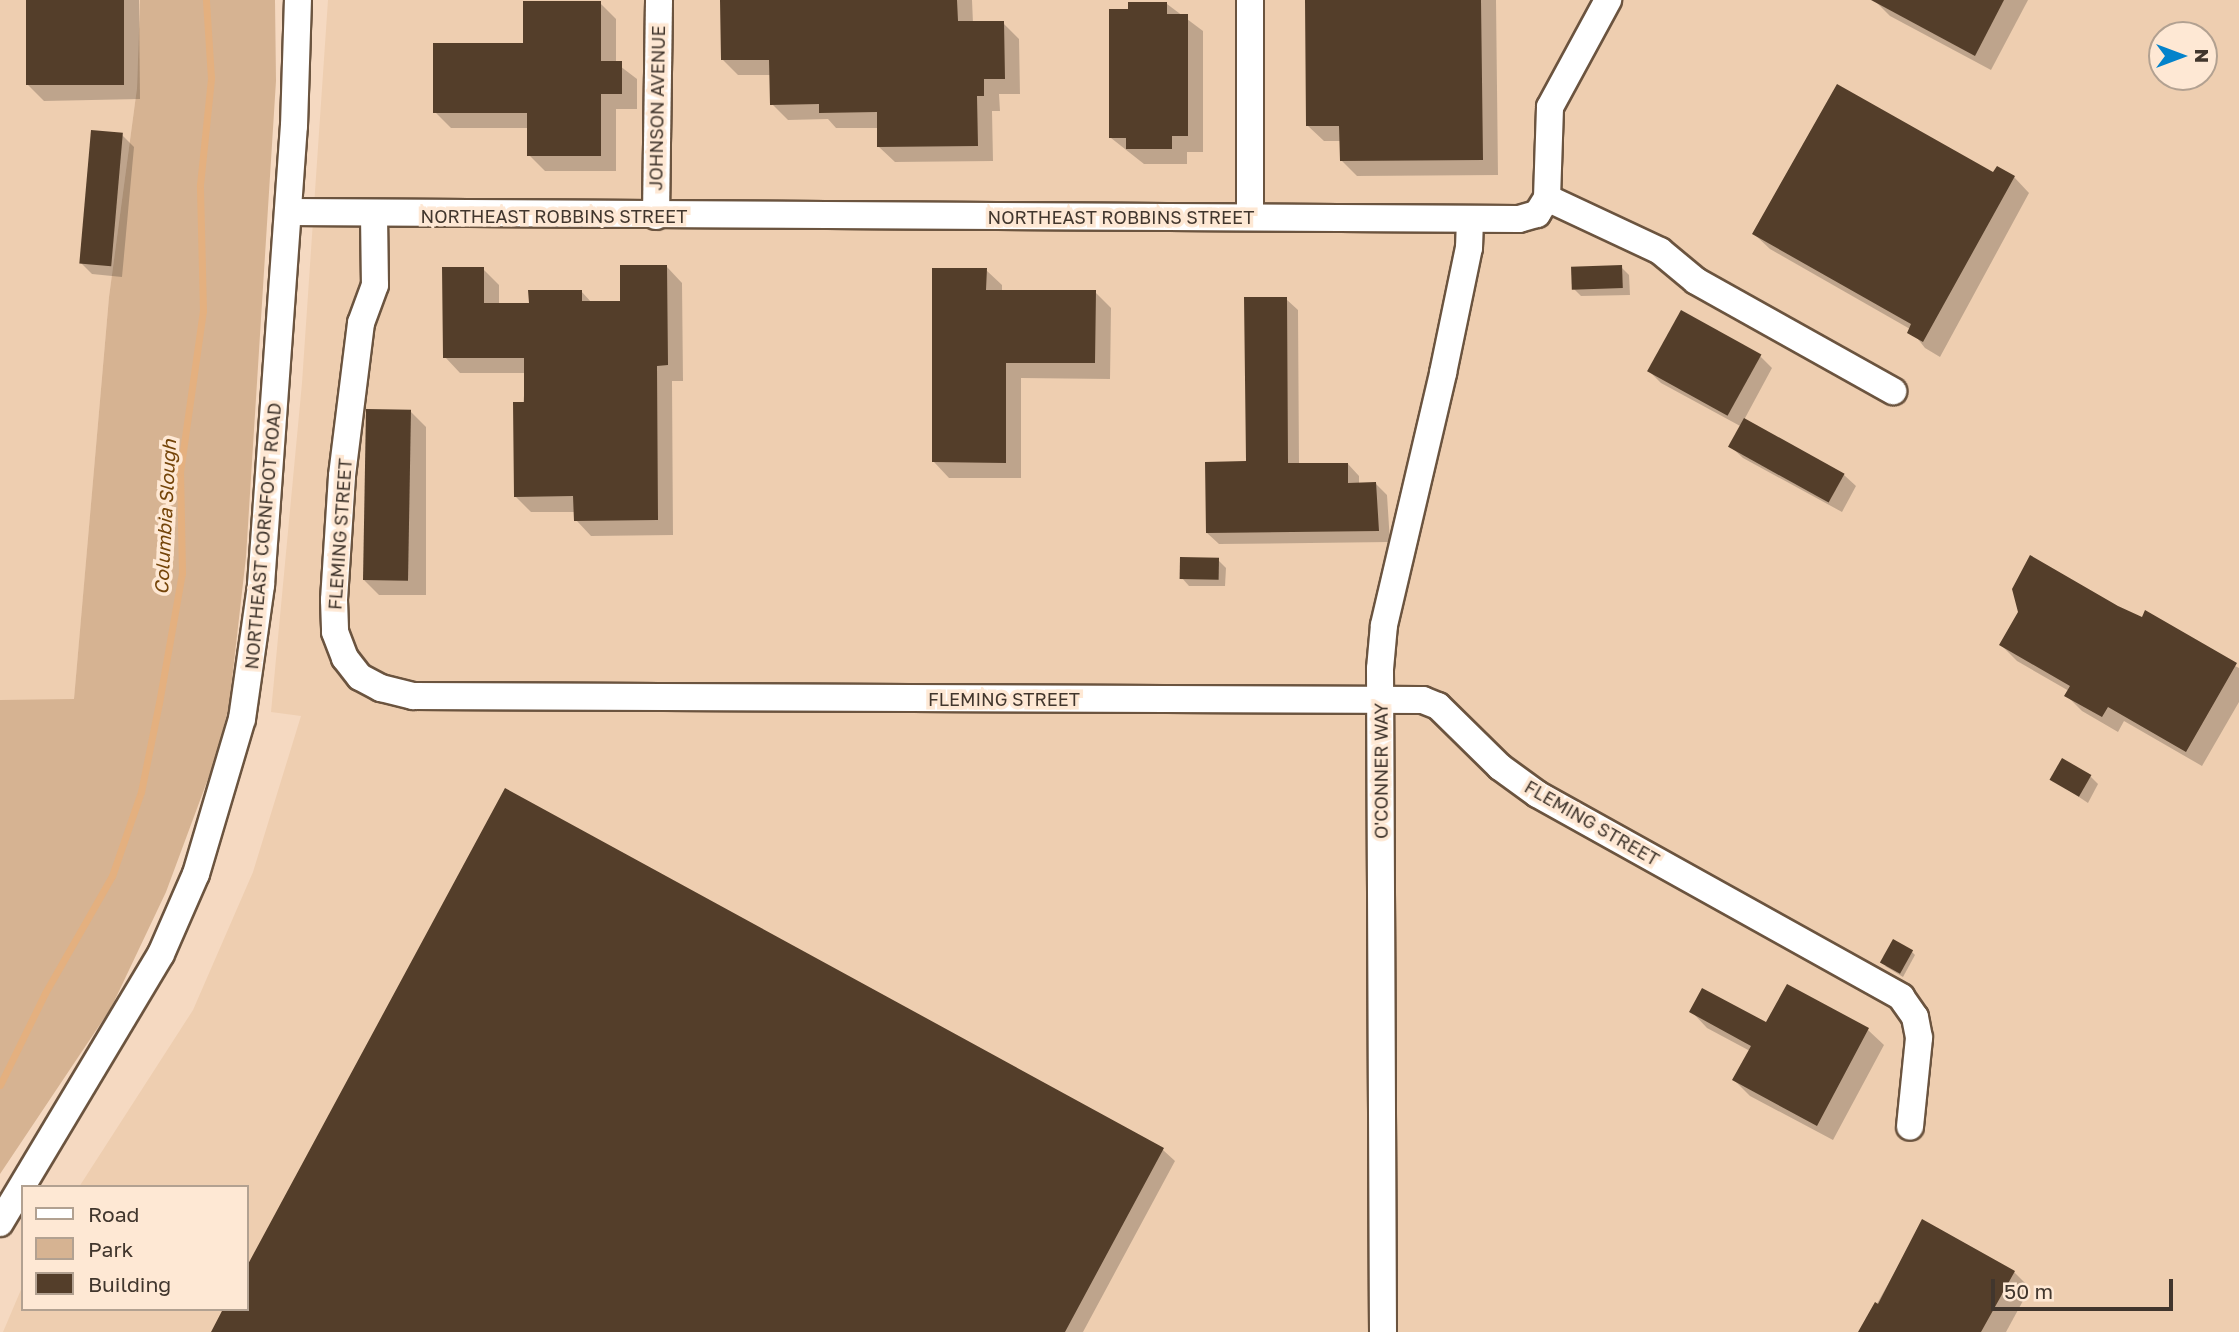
<!DOCTYPE html>
<style>
body{margin:0}
#map{position:relative;width:2239px;height:1332px;overflow:hidden;background:#f5d9c1;font-family:"Golos Text",sans-serif}
div>[style]{position:absolute}
.built>*{inset:0;background:#eeceb0}
.green>*{inset:0;background:#d6b392}
.shadow>*{inset:0;background:#0003}
.stream>*{height:7px;margin:-3.5px;padding:0 3.5px;transform-origin:3.5px;border-radius:3.5px;background:#e4b07f}
.building>*{inset:0;background:#543e2a;transform-origin:0 0}
.roads{filter:drop-shadow(2px 0 #6b543f) drop-shadow(-2px 0 #6b543f) drop-shadow(0 2px #6b543f) drop-shadow(0 -2px #6b543f)}
.minor>*{height:26px;margin:-13px;padding:0 13px;transform-origin:13px;border-radius:13px;background:#fff}
span{translate:-50% -50%;white-space:nowrap;text-align:center;line-height:1.15;-webkit-text-stroke:7px #fee8d4;paint-order:stroke}
.street-label{font-size:18px;color:#41362d}
.water-label{font-size:19px;color:#744408;font-style:italic}
.legend{position:absolute;left:21px;top:1185px;width:228px;height:126px;box-sizing:border-box;background:#fee8d4;border:2px solid #b2a191;margin:0;padding:9px 12px;list-style:none;font-size:21px;color:#41362d}
.legend li{display:flex;align-items:center;gap:14px;height:35px}
.legend b{width:35px;border:2px solid #b2a191}
.north{position:absolute;left:2148px;top:21px;width:70px;height:70px;box-sizing:border-box;background:#fee8d4;border:2px solid #b2a191;border-radius:50%;rotate:90deg;font-size:19px;font-weight:700;line-height:28px;text-align:center;color:#41362d}
.north::after{content:'';display:block;margin:auto;width:24px;height:32px;background:#0483cb;clip-path:polygon(50% 0,100% 100%,50% 72%,0 100%)}
.scale{position:absolute;left:1991px;top:1279px;width:182px;height:32px;box-sizing:border-box;border:4px solid #41362d;border-top:0;padding-left:9px;font-size:21px;line-height:24px;white-space:nowrap;color:#41362d;-webkit-text-stroke:5px #fee8d4;paint-order:stroke}
</style>
<div id="map">
<div class="built">
<div style="clip-path:polygon(0 0,140px 0,137px 88px,109px 297px,74px 700px,0 700px)"></div>
<div style="clip-path:polygon(evenodd,328px 0,2239px 0,2239px 1332px,3px 1332px,23px 1285px,23px 1309px,247px 1309px,247px 1187px,79px 1187px,193px 1010px,253px 872px,301px 716px,271px 712px,302px 383px,328px 0,2162px 35px,2204px 35px,2204px 77px,2162px 77px,2162px 35px)"></div>
</div>
<div class="green">
<div style="clip-path:polygon(140px 0,275px 0,276px 81px,246px 557px,229px 706px,215px 760px,166px 892px,111px 1008px,0 1174px,0 700px,74px 699px,109px 297px,137px 88px)"></div>
</div>
<div class="shadow">
<div style="clip-path:polygon(27px 0,139px 0,140px 99px,44px 101px,28px 85px)"></div>
<div style="clip-path:polygon(722px 0,972px 0,973px 23px,1003px 23px,1019px 39px,1020px 94px,999px 94px,1000px 111px,992px 111px,993px 161px,895px 162px,879px 147px,879px 128px,836px 128px,828px 119px,788px 120px,772px 104px,771px 75px,738px 75px,722px 59px)"></div>
<div style="clip-path:polygon(1307px 0,1496px 0,1498px 175px,1357px 176px,1341px 160px,1341px 141px,1324px 141px,1308px 126px)"></div>
<div style="clip-path:polygon(1874px 0,2028px 0,1991px 70px,1890px 16px)"></div>
<div style="clip-path:polygon(600px 3px,616px 19px,616px 63px,637px 79px,637px 109px,616px 109px,616px 171px,545px 171px,529px 155px,529px 128px,451px 128px,435px 112px,525px 45px)"></div>
<div style="clip-path:polygon(1167px 4px,1203px 31px,1203px 152px,1187px 152px,1187px 164px,1144px 164px,1111px 138px,1129px 11px)"></div>
<div style="clip-path:polygon(122px 135px,134px 147px,122px 277px,92px 274px,80px 262px)"></div>
<div style="clip-path:polygon(1994px 175px,2014px 177px,2029px 193px,1940px 357px,1925px 348px,1910px 329px,1770px 249px,1754px 234px)"></div>
<div style="clip-path:polygon(667px 267px,682px 283px,683px 381px,672px 381px,673px 535px,591px 536px,576px 520px,575px 512px,531px 512px,515px 496px,526px 373px,460px 373px,445px 357px,483px 269px,499px 285px,499px 305px,530px 304px,581px 291px,592px 303px,621px 302px)"></div>
<div style="clip-path:polygon(1621px 267px,1629px 275px,1630px 295px,1581px 296px,1573px 288px)"></div>
<div style="clip-path:polygon(986px 270px,1002px 285px,1002px 292px,1095px 292px,1111px 308px,1110px 379px,1021px 378px,1021px 478px,949px 478px,934px 462px)"></div>
<div style="clip-path:polygon(1286px 299px,1298px 310px,1299px 464px,1348px 464px,1359px 476px,1359px 485px,1376px 484px,1387px 495px,1390px 542px,1219px 544px,1207px 533px,1247px 463px)"></div>
<div style="clip-path:polygon(1682px 312px,1760px 356px,1772px 368px,1744px 420px,1844px 475px,1856px 486px,1842px 512px,1743px 458px,1731px 447px,1742px 427px,1661px 383px,1649px 371px)"></div>
<div style="clip-path:polygon(410px 411px,426px 427px,426px 595px,379px 595px,363px 579px)"></div>
<div style="clip-path:polygon(1218px 560px,1226px 568px,1225px 586px,1189px 586px,1182px 578px)"></div>
<div style="clip-path:polygon(2118px 607px,2239px 668px,2239px 702px,2202px 766px,2124px 721px,2118px 732px,2082px 711px,2066px 695px,2069px 691px,2017px 661px,2001px 645px)"></div>
<div style="clip-path:polygon(2091px 777px,2098px 784px,2088px 803px,2052px 779px)"></div>
<div style="clip-path:polygon(506px 791px,1163px 1150px,1175px 1161px,1083px 1332px,213px 1332px,247px 1309px,247px 1269px)"></div>
<div style="clip-path:polygon(1912px 952px,1915px 955px,1903px 977px,1885px 966px)"></div>
<div style="clip-path:polygon(1692px 1012px,1767px 1025px,1868px 1030px,1884px 1045px,1833px 1140px,1750px 1096px,1734px 1080px,1750px 1051px,1707px 1028px)"></div>
<div style="clip-path:polygon(1923px 1222px,2014px 1272px,2030px 1288px,2006px 1332px,1861px 1332px)"></div>
</div>
<div class="stream">
<div style="left:0;top:1085px;width:102px;rotate:-63.9deg"></div>
<div style="left:45px;top:993px;width:135px;rotate:-60.2deg"></div>
<div style="left:112px;top:876px;width:89px;rotate:-71deg"></div>
<div style="left:141px;top:792px;width:91px;rotate:-78.6deg"></div>
<div style="left:159px;top:703px;width:132px;rotate:-80deg"></div>
<div style="left:182px;top:573px;width:101px;rotate:-91.1deg"></div>
<div style="left:180px;top:472px;width:163px;rotate:-81.9deg"></div>
<div style="left:203px;top:311px;width:126px;rotate:-91.4deg"></div>
<div style="left:200px;top:185px;width:108px;rotate:-84.1deg"></div>
<div style="left:211px;top:78px;width:78px;rotate:-93.7deg"></div>
</div>
<div class="building">
<div style="left:26px;top:0;width:98px;height:85px"></div>
<div style="clip-path:polygon(720px 0,957px 0,958px 21px,1004px 21px,1005px 79px,984px 79px,984px 96px,977px 96px,978px 146px,877px 147px,877px 112px,819px 113px,819px 104px,770px 105px,769px 60px,721px 60px)"></div>
<div style="clip-path:polygon(1305px 0,1481px 0,1483px 160px,1340px 161px,1339px 126px,1306px 126px)"></div>
<div style="clip-path:polygon(1871px 0,2004px 0,1975px 56px)"></div>
<div style="clip-path:polygon(523px 1px,601px 1px,601px 61px,622px 61px,622px 94px,601px 94px,601px 156px,527px 156px,527px 113px,433px 113px,433px 43px,523px 43px)"></div>
<div style="clip-path:polygon(1128px 2px,1167px 2px,1167px 14px,1188px 14px,1188px 136px,1172px 136px,1172px 149px,1126px 149px,1126px 138px,1109px 138px,1109px 9px,1128px 9px)"></div>
<div style="clip-path:polygon(1837px 84px,1993px 172px,1997px 166px,2015px 176px,1923px 342px,1907px 333px,1911px 324px,1752px 234px)"></div>
<div style="left:91px;top:130px;width:32px;height:134px;rotate:5deg"></div>
<div style="clip-path:polygon(620px 265px,667px 265px,668px 365px,657px 366px,658px 520px,574px 521px,573px 496px,514px 497px,513px 402px,524px 402px,524px 358px,443px 358px,442px 267px,484px 267px,484px 303px,529px 303px,528px 290px,582px 290px,582px 301px,620px 301px)"></div>
<div style="left:1622px;top:265px;width:23px;height:51px;rotate:88deg"></div>
<div style="clip-path:polygon(932px 268px,987px 268px,986px 290px,1096px 290px,1095px 363px,1006px 363px,1006px 463px,932px 462px)"></div>
<div style="clip-path:polygon(1244px 297px,1287px 297px,1288px 463px,1348px 463px,1348px 483px,1376px 482px,1379px 531px,1206px 533px,1205px 462px,1246px 461px)"></div>
<div style="left:1681px;top:310px;width:92px;height:70px;rotate:29deg"></div>
<div style="left:366px;top:409px;width:45px;height:171px;rotate:1deg"></div>
<div style="left:1744px;top:418px;width:115px;height:33px;rotate:29deg"></div>
<div style="clip-path:polygon(2030px 555px,2118px 606px,2142px 617px,2145px 610px,2237px 663px,2186px 752px,2108px 707px,2102px 717px,2064px 696px,2070px 686px,1999px 645px,2018px 612px,2012px 589px)"></div>
<div style="left:1180px;top:557px;width:39px;height:22px;rotate:1deg"></div>
<div style="left:2062px;top:758px;width:34px;height:25px;rotate:30deg"></div>
<div style="clip-path:polygon(505px 788px,1164px 1148px,1065px 1332px,211px 1332px,223px 1309px,247px 1309px,247px 1266px)"></div>
<div style="left:1893px;top:939px;width:23px;height:27px;rotate:29deg"></div>
<div style="clip-path:polygon(1787px 984px,1869px 1028px,1817px 1126px,1732px 1080px,1751px 1046px,1689px 1012px,1702px 988px,1766px 1022px)"></div>
<div style="clip-path:polygon(1922px 1219px,2015px 1271px,1981px 1332px,1858px 1332px,1875px 1302px,1878px 1304px)"></div>
</div>
<div class="roads">
<div class="minor">
<div style="left:1547px;top:198px;width:125px;rotate:25.1deg"></div>
<div style="left:1660px;top:251px;width:47px;rotate:39.8deg"></div>
<div style="left:1696px;top:281px;width:226px;rotate:29.2deg"></div>
<div style="left:1547px;top:198px;width:91px;rotate:-88.1deg"></div>
<div style="left:1550px;top:107px;width:122px;rotate:-61.5deg"></div>
<div style="left:288px;top:212px;width:1231px;rotate:0.33deg"></div>
<div style="left:1519px;top:219px;width:19px;rotate:-16deg"></div>
<div style="left:1537px;top:214px;width:19px;rotate:-58deg"></div>
<div style="left:374px;top:215px;width:70px;rotate:89.2deg"></div>
<div style="left:375px;top:285px;width:40px;rotate:110.2deg"></div>
<div style="left:361px;top:323px;width:154px;rotate:97.1deg"></div>
<div style="left:342px;top:476px;width:124px;rotate:93.7deg"></div>
<div style="left:334px;top:600px;width:32px;rotate:88deg"></div>
<div style="left:335px;top:632px;width:28px;rotate:69deg"></div>
<div style="left:345px;top:658px;width:24px;rotate:52deg"></div>
<div style="left:360px;top:677px;width:24px;rotate:28deg"></div>
<div style="left:381px;top:688px;width:33px;rotate:14deg"></div>
<div style="left:413px;top:696px;width:1010px;rotate:0.23deg"></div>
<div style="left:1423px;top:700px;width:16px;rotate:22deg"></div>
<div style="left:1438px;top:706px;width:87px;rotate:44.5deg"></div>
<div style="left:1500px;top:767px;width:46px;rotate:36.1deg"></div>
<div style="left:1537px;top:794px;width:417px;rotate:29.1deg"></div>
<div style="left:1901px;top:997px;width:24px;rotate:55deg"></div>
<div style="left:1915px;top:1017px;width:21px;rotate:79deg"></div>
<div style="left:1919px;top:1038px;width:89px;rotate:95.8deg"></div>
<div style="left:656px;top:216px;width:216px;rotate:-89.2deg"></div>
<div style="left:1250px;top:217px;width:217px;rotate:-90deg"></div>
<div style="left:0;top:1223px;width:313px;rotate:-59.1deg"></div>
<div style="left:161px;top:954px;width:87px;rotate:-66.4deg"></div>
<div style="left:196px;top:874px;width:162px;rotate:-73.5deg"></div>
<div style="left:242px;top:719px;width:135px;rotate:-81.9deg"></div>
<div style="left:261px;top:585px;width:460px;rotate:-85.9deg"></div>
<div style="left:294px;top:126px;width:126px;rotate:-88.2deg"></div>
<div style="left:1383px;top:1332px;width:663px;rotate:-90.26deg"></div>
<div style="left:1380px;top:669px;width:44px;rotate:-84.8deg"></div>
<div style="left:1384px;top:625px;width:259px;rotate:-76.8deg"></div>
<div style="left:1443px;top:373px;width:128px;rotate:-78.3deg"></div>
<div style="left:1469px;top:248px;width:29px;rotate:-88deg"></div>
</div>
</div>
<div class="street-label">
<span style="left:657px;top:108px;rotate:-89deg">JOHNSON AVENUE</span>
<span style="left:554px;top:216px">NORTHEAST ROBBINS STREET</span>
<span style="left:1121px;top:217px">NORTHEAST ROBBINS STREET</span>
<span style="left:340px;top:534px;rotate:-86deg">FLEMING STREET</span>
<span style="left:263px;top:536px;rotate:-85deg">NORTHEAST CORNFOOT ROAD</span>
<span style="left:1004px;top:699px">FLEMING STREET</span>
<span style="left:1381px;top:771px;rotate:-90deg">O'CONNER WAY</span>
<span style="left:1592px;top:823px;rotate:30deg">FLEMING STREET</span>
</div>
<div class="water-label">
<span style="left:165px;top:517px;rotate:-87deg">Columbia Slough</span>
</div>
<ul class="legend">
<li><b style="height:9px;background:#fff"></b>Road</li>
<li><b style="height:19px;background:#d6b392"></b>Park</li>
<li><b style="height:19px;background:#543e2a"></b>Building</li>
</ul>
<div class="north">N</div>
<div class="scale">50 m</div>
</div>
